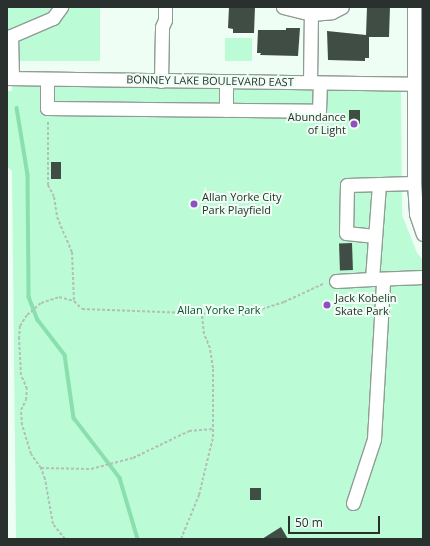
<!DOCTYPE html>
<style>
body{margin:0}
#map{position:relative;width:430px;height:546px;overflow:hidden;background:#eefef4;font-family:"Open Sans",sans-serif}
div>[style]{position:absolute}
.green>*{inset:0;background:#bbfbd5;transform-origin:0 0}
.stream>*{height:3.5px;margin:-1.75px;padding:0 1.75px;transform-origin:1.75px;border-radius:1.75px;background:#8adfaf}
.building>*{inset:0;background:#404d45;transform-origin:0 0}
.path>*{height:2px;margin-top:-1px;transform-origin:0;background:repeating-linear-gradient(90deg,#b3c0b8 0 3px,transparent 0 5px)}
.roads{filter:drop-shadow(1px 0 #8f9d94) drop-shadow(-1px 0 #8f9d94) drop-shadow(0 1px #8f9d94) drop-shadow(0 -1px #8f9d94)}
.minor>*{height:13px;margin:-6.5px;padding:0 6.5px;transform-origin:6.5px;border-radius:6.5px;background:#fff}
.dots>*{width:11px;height:11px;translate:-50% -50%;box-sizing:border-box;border:2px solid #eefef4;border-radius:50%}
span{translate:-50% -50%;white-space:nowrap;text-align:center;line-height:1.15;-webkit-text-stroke:4px #eefef4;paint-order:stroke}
.street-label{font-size:11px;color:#2a302d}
.poi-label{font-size:11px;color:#2a302d}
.right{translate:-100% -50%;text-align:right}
.left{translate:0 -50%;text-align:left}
.park-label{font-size:11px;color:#0e5133}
.frame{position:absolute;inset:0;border:8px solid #2a302d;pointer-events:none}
.scale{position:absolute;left:288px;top:516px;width:92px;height:18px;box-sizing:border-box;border:2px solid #2a302d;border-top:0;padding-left:5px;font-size:12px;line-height:14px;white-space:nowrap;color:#2a302d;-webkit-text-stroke:3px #eefef4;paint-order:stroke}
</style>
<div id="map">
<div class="green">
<div style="left:7px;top:7px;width:93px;height:54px"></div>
<div style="clip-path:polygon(420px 7px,423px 7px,423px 196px,422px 167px)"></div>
<div style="left:225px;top:38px;width:27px;height:23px"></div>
<div style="clip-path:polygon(12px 85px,401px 91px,402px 215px,417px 253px,423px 260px,423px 539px,16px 539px,12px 171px,7px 166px,7px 91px,12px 91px)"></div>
</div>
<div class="stream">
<div style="left:17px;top:108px;width:68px;rotate:80.7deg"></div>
<div style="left:28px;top:175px;width:122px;rotate:89.5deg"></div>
<div style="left:29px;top:297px;width:25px;rotate:69deg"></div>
<div style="left:38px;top:320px;width:44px;rotate:52.4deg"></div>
<div style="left:65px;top:355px;width:64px;rotate:81.9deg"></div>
<div style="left:74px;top:418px;width:76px;rotate:52.5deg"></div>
<div style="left:120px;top:478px;width:64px;rotate:73.6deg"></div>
</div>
<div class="building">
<div style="clip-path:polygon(229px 7px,255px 7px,254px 33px,233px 33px,233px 29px,228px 28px)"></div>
<div style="clip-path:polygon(367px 7px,390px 7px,389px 37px,369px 37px,369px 58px,365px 58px,365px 61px,328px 60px,327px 31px,366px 35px)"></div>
<div style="clip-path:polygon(286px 28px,300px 28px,298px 56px,260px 55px,261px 53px,257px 53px,258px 30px,286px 30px)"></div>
<div style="left:349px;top:110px;width:11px;height:14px"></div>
<div style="left:51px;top:162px;width:10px;height:17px"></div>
<div style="left:352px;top:243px;width:27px;height:13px;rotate:88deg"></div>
<div style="left:261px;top:488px;width:12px;height:11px;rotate:90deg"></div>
<div style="clip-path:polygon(281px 527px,288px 539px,262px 539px)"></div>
</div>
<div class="path">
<div style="left:48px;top:122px;width:63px;rotate:90deg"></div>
<div style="left:48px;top:185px;width:13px;rotate:63deg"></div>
<div style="left:54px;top:197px;width:20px;rotate:81deg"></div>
<div style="left:57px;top:217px;width:38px;rotate:67deg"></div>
<div style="left:72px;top:252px;width:49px;rotate:87.7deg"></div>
<div style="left:74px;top:301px;width:11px;rotate:45deg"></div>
<div style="left:82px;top:309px;width:161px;rotate:2.1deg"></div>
<div style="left:243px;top:315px;width:43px;rotate:-17.6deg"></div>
<div style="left:284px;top:302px;width:45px;rotate:-24.9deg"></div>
<div style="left:41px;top:468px;width:50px;rotate:1.1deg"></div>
<div style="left:91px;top:469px;width:43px;rotate:-14.7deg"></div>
<div style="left:133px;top:458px;width:62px;rotate:-25.7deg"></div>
<div style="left:189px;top:431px;width:24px;rotate:-5deg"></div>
<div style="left:65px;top:539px;width:19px;rotate:-129deg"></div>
<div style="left:53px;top:524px;width:46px;rotate:-100.1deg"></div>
<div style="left:45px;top:479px;width:12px;rotate:-110deg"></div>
<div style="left:41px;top:468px;width:17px;rotate:-126deg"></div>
<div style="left:31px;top:454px;width:30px;rotate:-107deg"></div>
<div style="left:22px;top:425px;width:15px;rotate:-94deg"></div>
<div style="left:21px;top:410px;width:11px;rotate:-63deg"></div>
<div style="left:26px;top:400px;width:11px;rotate:-85deg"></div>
<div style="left:27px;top:389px;width:15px;rotate:-113deg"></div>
<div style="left:21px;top:375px;width:36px;rotate:-93deg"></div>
<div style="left:19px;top:339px;width:13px;rotate:-86deg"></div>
<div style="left:20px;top:326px;width:13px;rotate:-58deg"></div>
<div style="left:27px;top:315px;width:18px;rotate:-41deg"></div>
<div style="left:41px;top:303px;width:19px;rotate:-18deg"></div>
<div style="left:59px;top:297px;width:16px;rotate:15deg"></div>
<div style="left:181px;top:539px;width:48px;rotate:-67.8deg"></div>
<div style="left:199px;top:495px;width:60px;rotate:-76.4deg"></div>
<div style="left:213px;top:437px;width:69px;rotate:-90deg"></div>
<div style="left:213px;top:368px;width:20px;rotate:-99deg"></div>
<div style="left:210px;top:348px;width:15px;rotate:-113deg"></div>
<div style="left:204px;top:334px;width:19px;rotate:-96deg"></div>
</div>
<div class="roads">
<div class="minor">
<div style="left:283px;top:7px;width:29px;rotate:14deg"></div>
<div style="left:311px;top:14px;width:21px;rotate:-5deg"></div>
<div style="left:332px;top:12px;width:11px;rotate:-27deg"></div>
<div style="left:414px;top:7px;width:176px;rotate:90deg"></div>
<div style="left:414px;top:183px;width:31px;rotate:86deg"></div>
<div style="left:416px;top:214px;width:21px;rotate:71deg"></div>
<div style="left:11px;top:36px;width:46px;rotate:-23.2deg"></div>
<div style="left:53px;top:18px;width:14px;rotate:-54deg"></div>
<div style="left:11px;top:36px;width:42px;rotate:88.6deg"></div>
<div style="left:7px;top:78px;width:406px;rotate:0.8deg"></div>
<div style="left:47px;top:79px;width:29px;rotate:90deg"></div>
<div style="left:47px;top:108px;width:272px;rotate:0.6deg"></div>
<div style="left:319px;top:111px;width:28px;rotate:-88deg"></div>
<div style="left:161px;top:81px;width:54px;rotate:-88.9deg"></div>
<div style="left:162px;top:27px;width:8px;rotate:-67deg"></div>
<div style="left:165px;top:20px;width:13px;rotate:-90deg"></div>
<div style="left:310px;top:82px;width:68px;rotate:-89.2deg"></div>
<div style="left:226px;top:110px;width:28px;rotate:-90deg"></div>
<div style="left:379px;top:184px;width:95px;rotate:94.2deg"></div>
<div style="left:372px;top:279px;width:51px;rotate:-2.2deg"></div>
<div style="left:375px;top:236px;width:29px;rotate:-174deg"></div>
<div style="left:346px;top:233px;width:48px;rotate:-88.8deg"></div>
<div style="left:347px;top:185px;width:67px;rotate:-1.7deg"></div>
<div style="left:336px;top:281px;width:36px;rotate:-3deg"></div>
<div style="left:353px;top:503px;width:67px;rotate:-71.8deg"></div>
<div style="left:374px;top:439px;width:158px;rotate:-86.7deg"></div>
</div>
</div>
<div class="dots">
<div style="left:354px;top:124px;background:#924fc3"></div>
<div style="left:194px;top:204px;background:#924fc3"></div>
<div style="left:327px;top:305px;background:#924fc3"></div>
</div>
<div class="street-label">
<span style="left:210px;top:81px;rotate:1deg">BONNEY LAKE BOULEVARD EAST</span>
</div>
<div class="poi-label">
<span class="right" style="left:346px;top:124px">Abundance<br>of Light</span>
<span class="left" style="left:202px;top:204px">Allan Yorke City<br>Park Playfield</span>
<span class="left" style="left:335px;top:305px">Jack Kobelin<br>Skate Park</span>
</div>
<div class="park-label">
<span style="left:219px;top:310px">Allan Yorke Park</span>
</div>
<div class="frame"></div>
<div class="scale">50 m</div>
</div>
